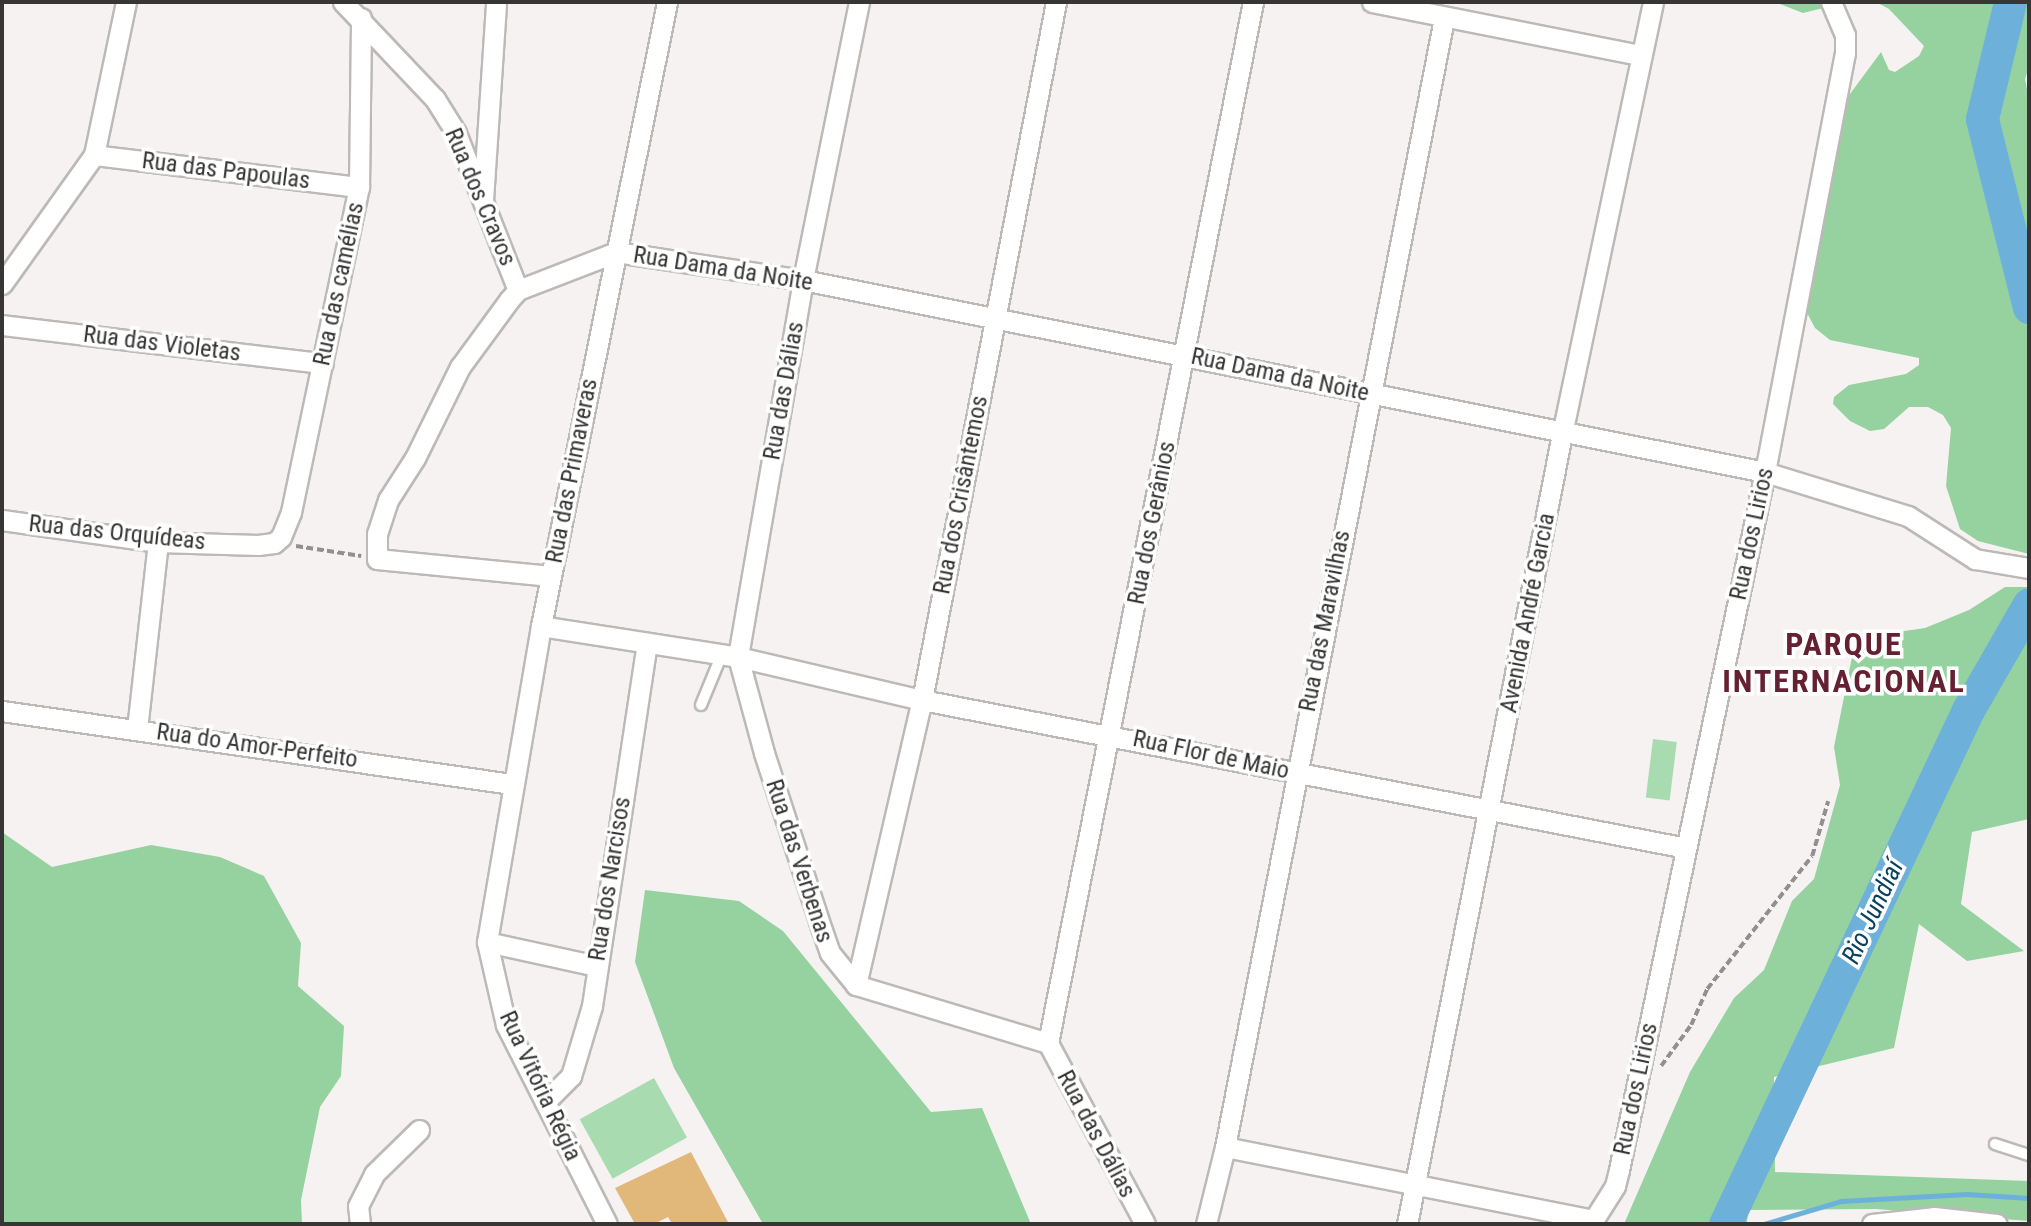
<!DOCTYPE html>
<meta charset="utf-8">
<style>
body{margin:0}
#map{position:relative;width:2031px;height:1226px;overflow:hidden;background:#f6f2f1;font-family:"Roboto Condensed",sans-serif}
div>[style]{position:absolute}
.green>*{inset:0;background:#a9dbb1;transform-origin:0 0}
.forest>*{inset:0;background:#96d1a0}
.stream>*{height:5px;margin:-2.5px;padding:0 2.5px;transform-origin:2.5px;border-radius:2.5px;background:#6db1db}
.river>*{height:33px;margin:-16.5px;padding:0 16.5px;transform-origin:16.5px;border-radius:16.5px;background:#6db1db}
.building>*{inset:0;background:#e1b87a}
.path>*{height:3.5px;margin-top:-1.75px;transform-origin:0;background:repeating-linear-gradient(90deg,#92908f 0 7px,transparent 0 10.5px)}
.roads{filter:drop-shadow(2px 0 #bcb9b7) drop-shadow(-2px 0 #bcb9b7) drop-shadow(0 2px #bcb9b7) drop-shadow(0 -2px #bcb9b7)}
.lane>*{height:10px;margin:-5px;padding:0 5px;transform-origin:5px;border-radius:5px;background:#fff}
.street>*{height:19px;margin:-9.5px;padding:0 9.5px;transform-origin:9.5px;border-radius:9.5px;background:#fff}
span{translate:-50% -50%;white-space:nowrap;text-align:center;line-height:1.15;-webkit-text-stroke:7px #fff;paint-order:stroke}
.street-label{font-size:24px;color:#373635}
.water-label{font-size:26px;color:#09425f;font-style:italic}
.district-label{font-size:32px;color:#652032;font-weight:700;letter-spacing:2px}
.frame{position:absolute;inset:0;border:4px solid #373635;pointer-events:none}
</style>
<div id="map">
<div class="green">
<div style="left:1653px;top:739px;width:24px;height:59px;rotate:7deg"></div>
<div style="left:654px;top:1078px;width:68px;height:85px;rotate:61deg"></div>
</div>
<div class="forest">
<div style="clip-path:polygon(1775px 2px,1848px 2px,1803px 13px)"></div>
<div style="clip-path:polygon(1876px 2px,2029px 2px,2029px 66px,2025px 79px,2029px 99px,2029px 554px,1978px 541px,1960px 529px,1946px 486px,1951px 428px,1943px 415px,1928px 407px,1909px 407px,1884px 429px,1870px 431px,1850px 421px,1833px 404px,1834px 397px,1849px 385px,1906px 374px,1919px 365px,1919px 358px,1830px 340px,1815px 328px,1804px 307px,1836px 113px,1881px 52px,1889px 70px,1895px 72px,1919px 56px,1924px 46px,1889px 9px)"></div>
<div style="clip-path:polygon(2005px 587px,2029px 587px,2029px 819px,1972px 832px,1961px 904px,2024px 951px,1967px 961px,1919px 924px,1894px 1048px,1774px 1077px,1775px 1172px,2029px 1181px,2029px 1221px,1876px 1209px,1748px 1210px,1747px 1224px,1624px 1224px,1690px 1072px,1734px 998px,1764px 970px,1792px 901px,1814px 879px,1840px 785px,1834px 747px,1852px 657px,1884px 634px,1925px 628px,1969px 610px)"></div>
<div style="clip-path:polygon(2px 832px,52px 867px,151px 845px,220px 857px,264px 876px,301px 943px,298px 986px,344px 1026px,341px 1076px,320px 1107px,301px 1200px,302px 1224px,2px 1224px)"></div>
<div style="clip-path:polygon(645px 890px,739px 901px,783px 931px,931px 1112px,982px 1108px,1031px 1224px,763px 1224px,674px 1068px,635px 962px)"></div>
</div>
<div class="stream">
<div style="left:1764px;top:1224px;width:80px;rotate:-16.6deg"></div>
<div style="left:1841px;top:1201px;width:126px;rotate:-3.2deg"></div>
<div style="left:1967px;top:1194px;width:62px;rotate:3.7deg"></div>
</div>
<div class="river">
<div style="left:2010px;top:2px;width:120px;rotate:103.5deg"></div>
<div style="left:1982px;top:119px;width:194px;rotate:76deg"></div>
<div style="left:1725px;top:1224px;width:569px;rotate:-64.7deg"></div>
<div style="left:1968px;top:710px;width:122px;rotate:-60.1deg"></div>
</div>
<div class="building">
<div style="clip-path:polygon(691px 1152px,729px 1224px,672px 1224px,668px 1217px,654px 1224px,635px 1224px,615px 1188px)"></div>
</div>
<div class="path">
<div style="left:296px;top:546px;width:66px;rotate:8.7deg"></div>
<div style="left:1661px;top:1066px;width:51px;rotate:-53.8deg"></div>
<div style="left:1691px;top:1025px;width:39px;rotate:-66deg"></div>
<div style="left:1707px;top:989px;width:169px;rotate:-51.7deg"></div>
<div style="left:1812px;top:856px;width:57px;rotate:-73.8deg"></div>
</div>
<div class="roads">
<div class="lane">
<div style="left:701px;top:705px;width:55px;rotate:-67.6deg"></div>
<div style="left:1995px;top:1144px;width:36px;rotate:18deg"></div>
</div>
<div class="street">
<div style="left:343px;top:2px;width:134px;rotate:46.5deg"></div>
<div style="left:435px;top:99px;width:40px;rotate:58deg"></div>
<div style="left:456px;top:133px;width:169px;rotate:68.5deg"></div>
<div style="left:859px;top:2px;width:284px;rotate:101.4deg"></div>
<div style="left:803px;top:280px;width:383px;rotate:99.8deg"></div>
<div style="left:738px;top:657px;width:99px;rotate:74.8deg"></div>
<div style="left:764px;top:753px;width:186px;rotate:71.9deg"></div>
<div style="left:822px;top:930px;width:24px;rotate:71deg"></div>
<div style="left:830px;top:953px;width:41px;rotate:50.9deg"></div>
<div style="left:856px;top:985px;width:201px;rotate:16.8deg"></div>
<div style="left:1372px;top:2px;width:273px;rotate:11.2deg"></div>
<div style="left:94px;top:155px;width:267px;rotate:6.9deg"></div>
<div style="left:483px;top:200px;width:198px;rotate:-86.2deg"></div>
<div style="left:2px;top:284px;width:158px;rotate:-54.5deg"></div>
<div style="left:94px;top:155px;width:156px;rotate:-78.2deg"></div>
<div style="left:2px;top:325px;width:323px;rotate:6.8deg"></div>
<div style="left:2px;top:520px;width:158px;rotate:8deg"></div>
<div style="left:158px;top:542px;width:100px;rotate:1.7deg"></div>
<div style="left:258px;top:545px;width:16px;rotate:-7deg"></div>
<div style="left:274px;top:543px;width:9px;rotate:-41deg"></div>
<div style="left:281px;top:537px;width:27px;rotate:-68deg"></div>
<div style="left:291px;top:512px;width:332px;rotate:-78.2deg"></div>
<div style="left:359px;top:187px;width:169px;rotate:-89.3deg"></div>
<div style="left:551px;top:576px;width:175px;rotate:-174.4deg"></div>
<div style="left:377px;top:559px;width:25px;rotate:-90deg"></div>
<div style="left:377px;top:534px;width:36px;rotate:-72deg"></div>
<div style="left:388px;top:500px;width:50px;rotate:-57.3deg"></div>
<div style="left:415px;top:458px;width:102px;rotate:-63.7deg"></div>
<div style="left:460px;top:367px;width:83px;rotate:-53.8deg"></div>
<div style="left:509px;top:300px;width:13px;rotate:-48deg"></div>
<div style="left:518px;top:290px;width:105px;rotate:-21.2deg"></div>
<div style="left:616px;top:252px;width:189px;rotate:8.5deg"></div>
<div style="left:803px;top:280px;width:981px;rotate:11.29deg"></div>
<div style="left:1765px;top:472px;width:150px;rotate:17.1deg"></div>
<div style="left:1908px;top:516px;width:80px;rotate:32.7deg"></div>
<div style="left:1975px;top:559px;width:55px;rotate:9.5deg"></div>
<div style="left:541px;top:626px;width:199px;rotate:8.9deg"></div>
<div style="left:738px;top:657px;width:189px;rotate:13.2deg"></div>
<div style="left:922px;top:700px;width:778px;rotate:10.96deg"></div>
<div style="left:2px;top:711px;width:515px;rotate:8.15deg"></div>
<div style="left:137px;top:729px;width:188px;rotate:-83.6deg"></div>
<div style="left:487px;top:942px;width:113px;rotate:12.3deg"></div>
<div style="left:856px;top:985px;width:293px;rotate:-77deg"></div>
<div style="left:922px;top:700px;width:711px;rotate:-79.13deg"></div>
<div style="left:1048px;top:1043px;width:1061px;rotate:-78.86deg"></div>
<div style="left:1048px;top:1043px;width:205px;rotate:61.8deg"></div>
<div style="left:545px;top:1102px;width:37px;rotate:-45deg"></div>
<div style="left:571px;top:1076px;width:73px;rotate:-73.3deg"></div>
<div style="left:592px;top:1006px;width:367px;rotate:-81.4deg"></div>
<div style="left:1225px;top:1147px;width:376px;rotate:11.2deg"></div>
<div style="left:360px;top:1224px;width:18px;rotate:-96deg"></div>
<div style="left:358px;top:1206px;width:36px;rotate:-63deg"></div>
<div style="left:374px;top:1174px;width:63px;rotate:-44.4deg"></div>
<div style="left:607px;top:1224px;width:223px;rotate:-116.9deg"></div>
<div style="left:506px;top:1025px;width:85px;rotate:-102.9deg"></div>
<div style="left:487px;top:942px;width:321px;rotate:-80.3deg"></div>
<div style="left:541px;top:626px;width:637px;rotate:-78.58deg"></div>
<div style="left:1206px;top:1224px;width:79px;rotate:-76.1deg"></div>
<div style="left:1225px;top:1147px;width:1150px;rotate:-79.02deg"></div>
<div style="left:1407px;top:1224px;width:805px;rotate:-78.9deg"></div>
<div style="left:1562px;top:434px;width:441px;rotate:-78.1deg"></div>
<div style="left:1591px;top:1224px;width:45px;rotate:-57.7deg"></div>
<div style="left:1615px;top:1186px;width:16px;rotate:-76deg"></div>
<div style="left:1619px;top:1170px;width:713px;rotate:-78.19deg"></div>
<div style="left:1765px;top:472px;width:427px;rotate:-79.2deg"></div>
<div style="left:1845px;top:53px;width:18px;rotate:-90deg"></div>
<div style="left:1845px;top:35px;width:36px;rotate:-113deg"></div>
<div style="left:1872px;top:1224px;width:62px;rotate:-6.4deg"></div>
<div style="left:1934px;top:1217px;width:63px;rotate:6.3deg"></div>
</div>
</div>
<div class="street-label">
<span style="left:226px;top:171px;rotate:7deg">Rua das Papoulas</span>
<span style="left:480px;top:197px;rotate:67deg">Rua dos Cravos</span>
<span style="left:723px;top:269px;rotate:9deg">Rua Dama da Noite</span>
<span style="left:339px;top:284px;rotate:-78deg">Rua das camélias</span>
<span style="left:162px;top:344px;rotate:7deg">Rua das Violetas</span>
<span style="left:1280px;top:375px;rotate:12deg">Rua Dama da Noite</span>
<span style="left:784px;top:391px;rotate:-80deg">Rua das Dálias</span>
<span style="left:572px;top:471px;rotate:-79deg">Rua das Primaveras</span>
<span style="left:961px;top:495px;rotate:-79deg">Rua dos Crisântemos</span>
<span style="left:1152px;top:523px;rotate:-79deg">Rua dos Gerânios</span>
<span style="left:117px;top:533px;rotate:6deg">Rua das Orquídeas</span>
<span style="left:1752px;top:534px;rotate:-78deg">Rua dos Lirios</span>
<span style="left:1528px;top:613px;rotate:-79deg">Avenida André Garcia</span>
<span style="left:1325px;top:621px;rotate:-79deg">Rua das Maravilhas</span>
<span style="left:257px;top:746px;rotate:8deg">Rua do Amor-Perfeito</span>
<span style="left:1211px;top:755px;rotate:12deg">Rua Flor de Maio</span>
<span style="left:799px;top:861px;rotate:72deg">Rua das Verbenas</span>
<span style="left:610px;top:879px;rotate:-81deg">Rua dos Narcisos</span>
<span style="left:540px;top:1086px;rotate:65deg">Rua Vitória Régia</span>
<span style="left:1636px;top:1089px;rotate:-78deg">Rua dos Lirios</span>
<span style="left:1096px;top:1134px;rotate:62deg">Rua das Dálias</span>
</div>
<div class="water-label">
<span style="left:1873px;top:912px;rotate:-65deg">Rio Jundiaí</span>
</div>
<div class="district-label">
<span style="left:1844px;top:663px">PARQUE<br>INTERNACIONAL</span>
</div>
<div class="frame"></div>
</div>
